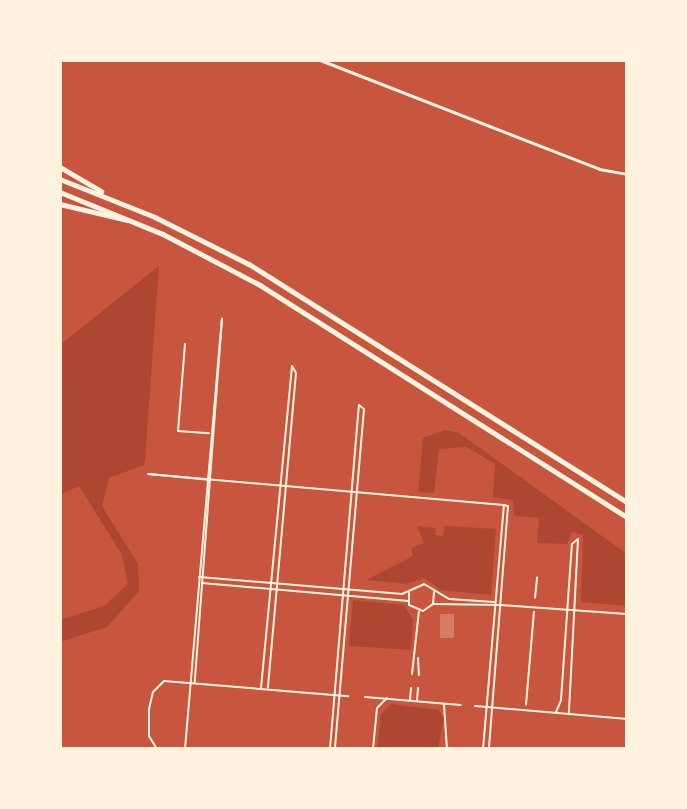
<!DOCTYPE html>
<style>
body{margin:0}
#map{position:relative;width:687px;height:809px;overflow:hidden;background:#c8553d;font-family:"Sofia Sans Condensed",sans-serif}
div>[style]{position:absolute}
.green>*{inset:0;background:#ae4732}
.building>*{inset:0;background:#d67c66;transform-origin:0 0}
.pedestrian>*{height:1.5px;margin:-0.75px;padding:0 0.75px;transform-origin:0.75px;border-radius:0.75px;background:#fff3e0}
.minor>*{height:2px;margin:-1px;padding:0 1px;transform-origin:1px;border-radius:1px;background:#fff3e0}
.tertiary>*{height:3px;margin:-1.5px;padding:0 1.5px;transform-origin:1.5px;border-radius:1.5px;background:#fff3e0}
.motorway>*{height:4.5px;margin:-2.25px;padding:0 2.25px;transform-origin:2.25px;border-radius:2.25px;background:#fff3e0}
span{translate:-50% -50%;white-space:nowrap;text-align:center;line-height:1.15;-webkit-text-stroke:4.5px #fff3e0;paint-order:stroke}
.frame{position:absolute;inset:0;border:62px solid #fff3e0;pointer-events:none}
</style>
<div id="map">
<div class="green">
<div style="clip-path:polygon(159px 266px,145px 459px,144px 465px,109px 478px,102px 506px,138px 564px,139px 591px,107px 627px,60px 642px,60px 620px,104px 606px,128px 584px,122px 555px,79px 486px,60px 495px,60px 345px)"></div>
<div style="clip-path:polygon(445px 430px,459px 433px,627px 554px,627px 606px,581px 602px,583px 535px,572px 532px,567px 544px,537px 543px,539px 518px,514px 516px,513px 500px,493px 497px,495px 464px,467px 447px,439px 449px,434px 493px,418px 492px,423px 438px)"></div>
<div style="clip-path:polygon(417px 526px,436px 528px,435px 535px,443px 536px,445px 526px,496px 529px,491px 595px,440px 590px,425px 578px,407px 584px,366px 580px,413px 556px,411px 548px,424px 543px)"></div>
<div style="clip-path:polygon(353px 600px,404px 605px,413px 620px,411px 650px,349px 646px)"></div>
<div style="clip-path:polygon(391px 704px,439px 710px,444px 718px,438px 749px,377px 749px,381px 715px)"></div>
</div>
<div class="building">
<div style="left:440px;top:614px;width:14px;height:24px"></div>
</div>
<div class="pedestrian">
<div style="left:535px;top:598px;width:20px;rotate:-84deg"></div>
<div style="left:526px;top:705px;width:93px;rotate:-85.1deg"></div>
</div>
<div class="minor">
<div style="left:185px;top:344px;width:87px;rotate:94.6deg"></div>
<div style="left:178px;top:431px;width:31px;rotate:4deg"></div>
<div style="left:211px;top:480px;width:63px;rotate:-174.6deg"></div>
<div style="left:148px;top:474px;width:357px;rotate:5deg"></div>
<div style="left:199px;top:577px;width:204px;rotate:4.8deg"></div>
<div style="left:402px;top:594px;width:24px;rotate:-24deg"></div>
<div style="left:424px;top:584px;width:29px;rotate:31deg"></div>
<div style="left:449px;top:599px;width:45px;rotate:3.8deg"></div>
<div style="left:202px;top:583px;width:207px;rotate:5deg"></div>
<div style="left:409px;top:593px;width:12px;rotate:90deg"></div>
<div style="left:409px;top:605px;width:15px;rotate:23deg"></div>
<div style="left:423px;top:611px;width:12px;rotate:-35deg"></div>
<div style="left:433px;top:604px;width:12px;rotate:-85deg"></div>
<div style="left:433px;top:604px;width:67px;rotate:0.9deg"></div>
<div style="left:501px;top:605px;width:126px;rotate:4.1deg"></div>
<div style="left:418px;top:658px;width:17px;rotate:87deg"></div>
<div style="left:412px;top:674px;width:63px;rotate:-83.7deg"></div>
<div style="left:261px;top:688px;width:323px;rotate:-84.5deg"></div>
<div style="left:292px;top:366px;width:8px;rotate:60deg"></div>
<div style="left:296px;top:373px;width:316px;rotate:95.1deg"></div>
<div style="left:365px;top:697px;width:96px;rotate:4.8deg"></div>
<div style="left:410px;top:700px;width:12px;rotate:-85deg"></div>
<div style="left:417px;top:700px;width:12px;rotate:-85deg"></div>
<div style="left:444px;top:705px;width:44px;rotate:86.1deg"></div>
<div style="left:475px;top:706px;width:153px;rotate:4.9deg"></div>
<div style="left:556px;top:712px;width:13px;rotate:-67deg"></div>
<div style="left:561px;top:700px;width:156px;rotate:-86deg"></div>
<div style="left:572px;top:544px;width:8px;rotate:-40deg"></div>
<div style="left:578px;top:539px;width:174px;rotate:93deg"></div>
<div style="left:157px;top:749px;width:15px;rotate:-122deg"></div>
<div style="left:149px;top:736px;width:27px;rotate:-90deg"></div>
<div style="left:149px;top:709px;width:17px;rotate:-77deg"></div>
<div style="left:153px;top:692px;width:16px;rotate:-45deg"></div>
<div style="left:164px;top:681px;width:185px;rotate:4.7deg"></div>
<div style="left:185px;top:749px;width:432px;rotate:-85.1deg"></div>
<div style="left:222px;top:319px;width:364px;rotate:94.3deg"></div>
<div style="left:330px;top:749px;width:345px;rotate:-85.2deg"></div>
<div style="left:359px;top:405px;width:6px;rotate:39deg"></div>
<div style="left:364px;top:409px;width:341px;rotate:94.9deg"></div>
<div style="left:373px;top:749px;width:41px;rotate:-84.4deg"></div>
<div style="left:377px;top:708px;width:14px;rotate:-45deg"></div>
<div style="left:483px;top:749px;width:245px;rotate:-85.1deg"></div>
<div style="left:504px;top:505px;width:4px;rotate:14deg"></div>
<div style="left:508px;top:506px;width:244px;rotate:94.5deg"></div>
</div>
<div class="tertiary">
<div style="left:320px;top:60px;width:300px;rotate:21.3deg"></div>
<div style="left:599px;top:169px;width:28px;rotate:10deg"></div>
</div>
<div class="motorway">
<div style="left:60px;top:167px;width:48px;rotate:30.3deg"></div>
<div style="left:60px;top:179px;width:102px;rotate:21.8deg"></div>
<div style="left:155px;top:217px;width:105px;rotate:26.6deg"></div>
<div style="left:249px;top:264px;width:447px;rotate:32.2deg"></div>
<div style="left:60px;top:192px;width:111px;rotate:22.2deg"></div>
<div style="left:163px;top:234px;width:110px;rotate:27.7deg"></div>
<div style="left:260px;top:285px;width:434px;rotate:32.3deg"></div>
<div style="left:60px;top:204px;width:69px;rotate:13.4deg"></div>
</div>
<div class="frame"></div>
</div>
